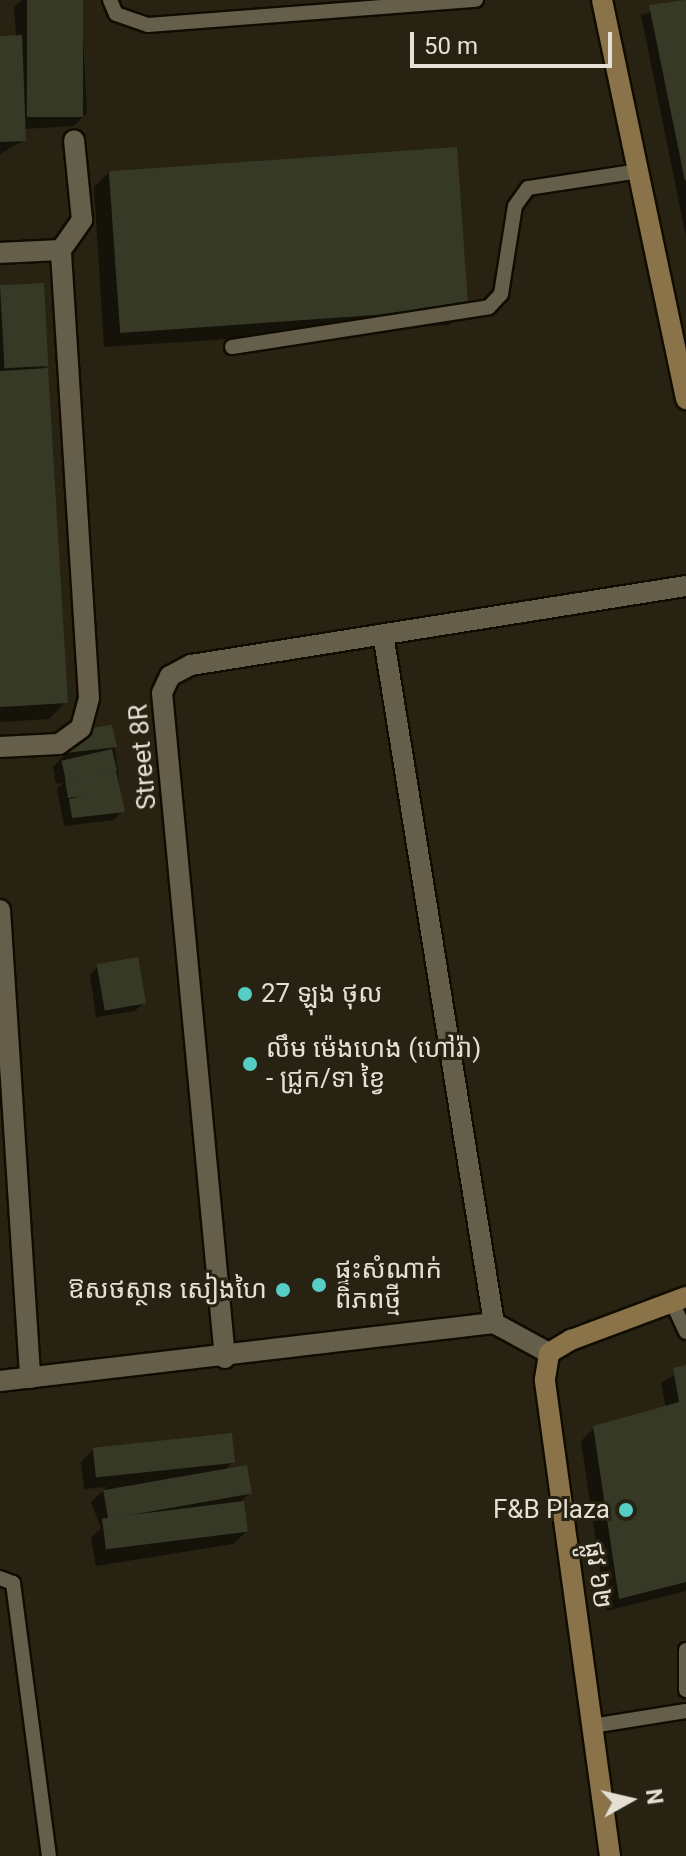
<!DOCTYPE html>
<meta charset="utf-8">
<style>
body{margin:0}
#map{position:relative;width:686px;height:1856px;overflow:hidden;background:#272211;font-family:Roboto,"Noto Sans Khmer",sans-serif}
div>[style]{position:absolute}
.shadow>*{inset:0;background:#0007}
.building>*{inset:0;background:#373927;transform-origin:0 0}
.roads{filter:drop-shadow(2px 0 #100c00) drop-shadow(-2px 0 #100c00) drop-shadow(0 2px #100c00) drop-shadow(0 -2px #100c00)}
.lane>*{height:14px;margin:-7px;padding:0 7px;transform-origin:7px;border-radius:7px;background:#645e4b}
.street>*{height:20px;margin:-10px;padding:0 10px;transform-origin:10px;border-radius:10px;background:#645e4b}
.secondary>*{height:20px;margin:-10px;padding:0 10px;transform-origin:10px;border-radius:10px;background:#8a7348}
.dots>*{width:22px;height:22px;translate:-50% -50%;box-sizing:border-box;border:4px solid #272211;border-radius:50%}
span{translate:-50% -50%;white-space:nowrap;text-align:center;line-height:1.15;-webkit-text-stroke:6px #272211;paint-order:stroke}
.street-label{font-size:26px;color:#e4e0d6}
.poi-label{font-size:26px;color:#e4e0d6}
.left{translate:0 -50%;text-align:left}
.right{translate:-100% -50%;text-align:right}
.north{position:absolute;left:590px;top:1760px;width:80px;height:80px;-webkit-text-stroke:6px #272211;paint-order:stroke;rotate:82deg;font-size:22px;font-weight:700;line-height:32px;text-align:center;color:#e4e0d6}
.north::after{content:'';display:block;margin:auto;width:28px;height:36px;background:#e4e0d6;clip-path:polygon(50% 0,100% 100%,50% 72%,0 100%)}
.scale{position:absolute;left:410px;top:32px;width:202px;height:36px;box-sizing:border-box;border:4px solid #e4e0d6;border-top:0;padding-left:10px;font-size:24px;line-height:28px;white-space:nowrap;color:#e4e0d6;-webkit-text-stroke:6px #272211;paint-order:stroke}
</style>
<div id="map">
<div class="shadow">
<div style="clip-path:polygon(22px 0,81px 0,87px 113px,74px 126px,23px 129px,24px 140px,0 154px,0 38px,16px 37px,14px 7px)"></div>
<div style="clip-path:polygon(686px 0,686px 237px,641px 15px)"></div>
<div style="clip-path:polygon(110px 171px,466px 309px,449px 325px,104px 347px,94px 187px)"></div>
<div style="clip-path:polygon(0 287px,46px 365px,41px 371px,66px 702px,49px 719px,0 722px)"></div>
<div style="clip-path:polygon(89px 730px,115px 746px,122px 811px,114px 820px,64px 826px,57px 789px,64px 783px,56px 784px,53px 767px)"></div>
<div style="clip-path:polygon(98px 966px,144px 1002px,135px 1011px,96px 1017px,90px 975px)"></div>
<div style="clip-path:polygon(686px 1368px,686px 1591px,606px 1611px,581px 1441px,594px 1428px,666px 1408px,661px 1383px)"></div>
<div style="clip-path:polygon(94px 1449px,233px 1462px,225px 1470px,249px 1493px,242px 1501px,246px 1532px,233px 1544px,96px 1566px,91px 1538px,101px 1528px,91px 1502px,107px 1487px,84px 1489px,81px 1462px)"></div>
</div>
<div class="building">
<div style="left:27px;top:0;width:56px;height:117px"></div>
<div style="clip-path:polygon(686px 0,686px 180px,685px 181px,649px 5px)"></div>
<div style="clip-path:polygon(22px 35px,26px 141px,0 142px,0 36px)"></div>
<div style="left:457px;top:147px;width:162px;height:349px;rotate:86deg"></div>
<div style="left:44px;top:283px;width:83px;height:44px;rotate:87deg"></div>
<div style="clip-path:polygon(48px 368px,68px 703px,0 707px,0 371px)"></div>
<div style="clip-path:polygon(112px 725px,117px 747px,65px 753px,89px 728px)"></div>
<div style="left:112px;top:749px;width:22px;height:52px;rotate:77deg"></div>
<div style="clip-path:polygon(116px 771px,125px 812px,72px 818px,69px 799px,82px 796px,68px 798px,65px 779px)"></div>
<div style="left:138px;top:957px;width:47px;height:42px;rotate:80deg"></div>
<div style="clip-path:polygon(686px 1365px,686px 1582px,619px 1599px,593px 1426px,679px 1402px,673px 1368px)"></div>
<div style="left:232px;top:1433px;width:30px;height:140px;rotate:84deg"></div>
<div style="left:247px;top:1465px;width:29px;height:146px;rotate:80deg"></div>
<div style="left:244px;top:1501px;width:31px;height:143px;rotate:83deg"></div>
</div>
<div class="roads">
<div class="lane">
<div style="left:110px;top:0;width:15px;rotate:67deg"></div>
<div style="left:116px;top:14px;width:34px;rotate:19deg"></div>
<div style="left:148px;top:25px;width:329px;rotate:-4.4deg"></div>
<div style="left:232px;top:347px;width:260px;rotate:-8.8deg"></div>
<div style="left:489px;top:307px;width:18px;rotate:-47deg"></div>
<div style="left:501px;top:294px;width:89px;rotate:-81deg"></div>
<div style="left:515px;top:206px;width:22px;rotate:-54deg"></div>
<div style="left:528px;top:188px;width:112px;rotate:-8.7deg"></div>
<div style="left:672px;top:1302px;width:33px;rotate:65deg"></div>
<div style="left:0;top:1578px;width:14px;rotate:21deg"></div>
<div style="left:13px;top:1583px;width:275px;rotate:82.5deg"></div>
<div style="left:686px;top:1650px;width:40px;rotate:90deg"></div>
<div style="left:592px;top:1726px;width:95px;rotate:-9.1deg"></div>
</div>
<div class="street">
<div style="left:0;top:253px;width:61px;rotate:-2.8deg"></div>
<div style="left:384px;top:640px;width:692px;rotate:80.85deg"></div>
<div style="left:0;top:747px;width:59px;rotate:-2.9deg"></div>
<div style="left:59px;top:744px;width:27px;rotate:-36deg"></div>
<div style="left:81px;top:728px;width:31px;rotate:-75deg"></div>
<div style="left:89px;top:698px;width:449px;rotate:-93.6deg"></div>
<div style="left:61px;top:250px;width:37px;rotate:-55deg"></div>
<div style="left:82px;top:220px;width:80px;rotate:-95.7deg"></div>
<div style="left:0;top:910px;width:469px;rotate:86.3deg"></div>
<div style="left:225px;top:1358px;width:668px;rotate:-95.41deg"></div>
<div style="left:162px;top:693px;width:19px;rotate:-65deg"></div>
<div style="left:170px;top:676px;width:24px;rotate:-28deg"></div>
<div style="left:191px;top:665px;width:501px;rotate:-9.07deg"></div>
<div style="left:0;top:1381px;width:497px;rotate:-6.7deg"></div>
<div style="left:494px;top:1323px;width:63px;rotate:28.6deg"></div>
</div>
<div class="secondary">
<div style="left:602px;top:0;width:408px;rotate:78.1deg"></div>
<div style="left:610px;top:1856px;width:481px;rotate:-97.8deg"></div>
<div style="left:545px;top:1379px;width:26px;rotate:-81deg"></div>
<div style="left:549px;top:1353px;width:26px;rotate:-31deg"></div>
<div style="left:571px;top:1340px;width:123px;rotate:-20.5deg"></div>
</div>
</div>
<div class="dots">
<div style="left:245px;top:994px;background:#56cec4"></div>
<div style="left:250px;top:1064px;background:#56cec4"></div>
<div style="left:319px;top:1285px;background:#56cec4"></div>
<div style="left:283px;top:1290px;background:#56cec4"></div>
<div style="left:626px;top:1510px;background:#56cec4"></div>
</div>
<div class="street-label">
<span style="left:143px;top:757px;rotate:-95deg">Street 8R</span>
<span style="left:598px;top:1575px;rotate:82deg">ផ្លូវ ៦២</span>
</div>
<div class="poi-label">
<span class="left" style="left:261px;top:994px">27 ឡុង ថុល</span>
<span class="left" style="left:266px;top:1064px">លឹម ម៉េងហេង (ហៅរ៉ា)<br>- ជ្រូក/ទា ខ្វៃ</span>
<span class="left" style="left:335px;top:1285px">ផ្ទះសំណាក់<br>ពិភពថ្មី</span>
<span class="right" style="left:267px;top:1290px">ឱសថស្ថាន សៀងហៃ</span>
<span class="right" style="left:610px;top:1510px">F&amp;B Plaza</span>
</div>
<div class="north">N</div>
<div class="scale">50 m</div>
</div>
